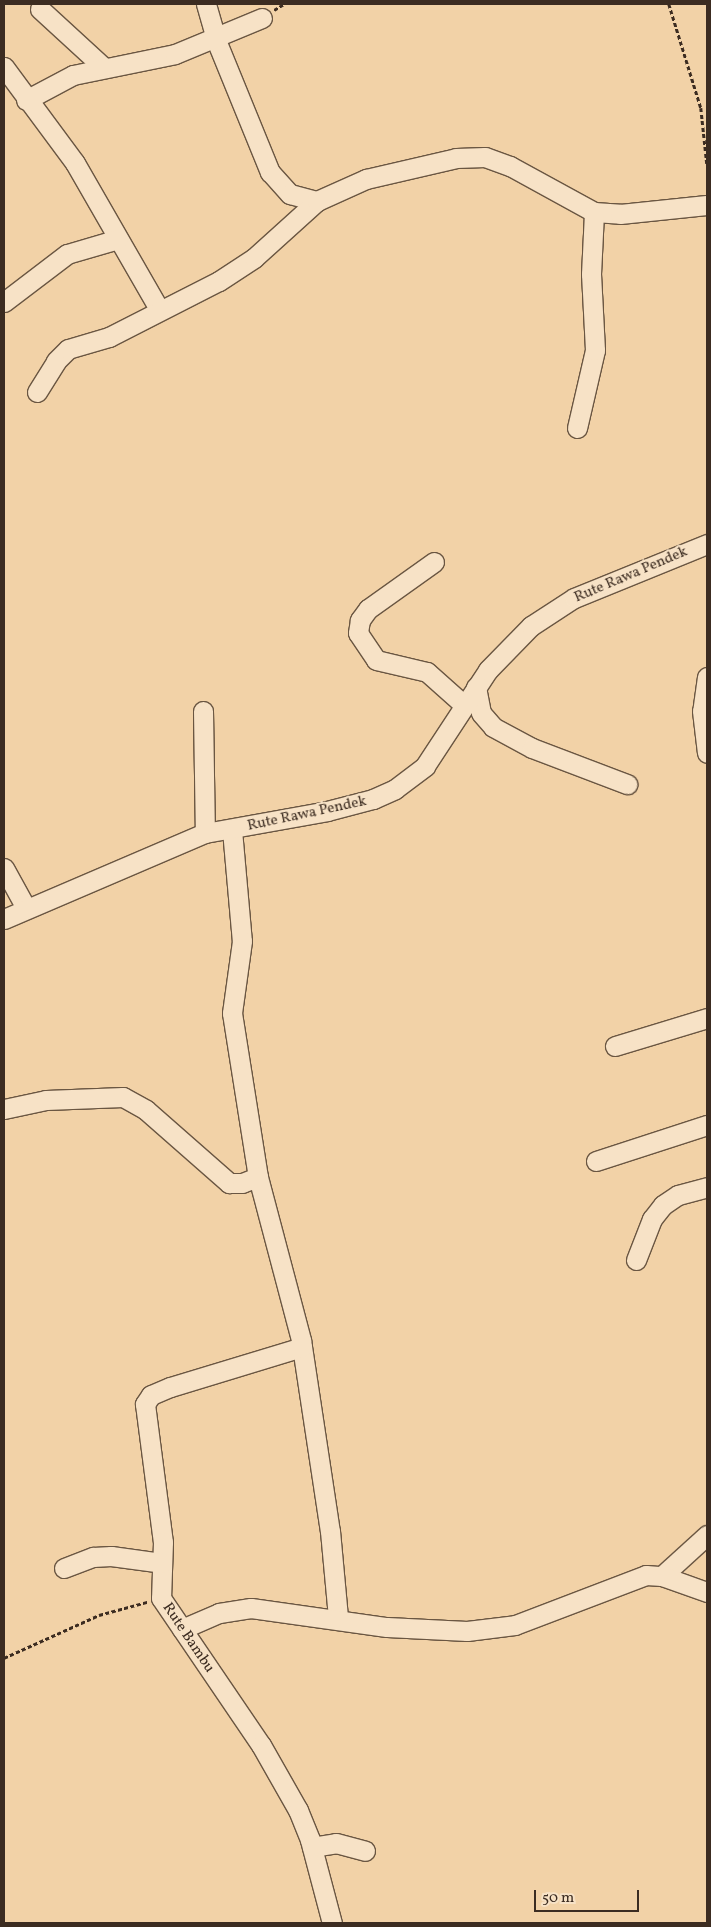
<!DOCTYPE html>
<style>
body{margin:0}
#map{position:relative;width:711px;height:1927px;overflow:hidden;background:#f2d2a7;font-family:Vollkorn,serif}
div>[style]{position:absolute}
.path>*{height:2.5px;margin-top:-1.25px;transform-origin:0;background:repeating-linear-gradient(90deg,#3c2c21 0 4px,transparent 0 6.5px)}
.roads{filter:drop-shadow(1px 0 #6a5642) drop-shadow(-1px 0 #6a5642) drop-shadow(0 1px #6a5642) drop-shadow(0 -1px #6a5642)}
.minor>*{height:19px;margin:-9.5px;padding:0 9.5px;transform-origin:9.5px;border-radius:9.5px;background:#f7e2c6}
span{translate:-50% -50%;white-space:nowrap;text-align:center;line-height:1.15;-webkit-text-stroke:4px #f7e2c6;paint-order:stroke}
.street-label{font-size:15px;color:#3c2c21}
.frame{position:absolute;inset:0;border:5px solid #3c2c21;pointer-events:none}
.scale{position:absolute;left:534px;top:1890px;width:105px;height:22px;box-sizing:border-box;border:2px solid #3c2c21;border-top:0;padding-left:6px;font-size:15px;line-height:18px;white-space:nowrap;color:#3c2c21;-webkit-text-stroke:4px #f7e2c6;paint-order:stroke}
</style>
<div id="map">
<div class="path">
<div style="left:669px;top:4px;width:109px;rotate:72.9deg"></div>
<div style="left:701px;top:108px;width:56px;rotate:83.9deg"></div>
<div style="left:274px;top:10px;width:12px;rotate:-31deg"></div>
<div style="left:4px;top:1658px;width:104px;rotate:-24.4deg"></div>
<div style="left:99px;top:1615px;width:50px;rotate:-15.2deg"></div>
</div>
<div class="roads">
<div class="minor">
<div style="left:206px;top:4px;width:37px;rotate:74deg"></div>
<div style="left:216px;top:40px;width:143px;rotate:67.8deg"></div>
<div style="left:270px;top:172px;width:30px;rotate:48deg"></div>
<div style="left:290px;top:194px;width:28px;rotate:15deg"></div>
<div style="left:40px;top:9px;width:84px;rotate:42.6deg"></div>
<div style="left:4px;top:67px;width:119px;rotate:53.5deg"></div>
<div style="left:75px;top:163px;width:168px;rotate:60.1deg"></div>
<div style="left:26px;top:100px;width:53px;rotate:-28deg"></div>
<div style="left:73px;top:75px;width:104px;rotate:-11.6deg"></div>
<div style="left:175px;top:54px;width:94px;rotate:-22.5deg"></div>
<div style="left:4px;top:302px;width:79px;rotate:-37.3deg"></div>
<div style="left:67px;top:254px;width:53px;rotate:-16.4deg"></div>
<div style="left:37px;top:392px;width:36px;rotate:-58deg"></div>
<div style="left:56px;top:361px;width:17px;rotate:-45deg"></div>
<div style="left:68px;top:349px;width:43px;rotate:-16.3deg"></div>
<div style="left:109px;top:337px;width:123px;rotate:-27deg"></div>
<div style="left:219px;top:281px;width:42px;rotate:-33.3deg"></div>
<div style="left:254px;top:258px;width:85px;rotate:-42.1deg"></div>
<div style="left:317px;top:201px;width:54px;rotate:-24.2deg"></div>
<div style="left:366px;top:179px;width:92px;rotate:-13.1deg"></div>
<div style="left:456px;top:158px;width:29px;rotate:-2deg"></div>
<div style="left:485px;top:157px;width:27px;rotate:20deg"></div>
<div style="left:510px;top:166px;width:96px;rotate:28.7deg"></div>
<div style="left:594px;top:212px;width:26px;rotate:4deg"></div>
<div style="left:620px;top:214px;width:87px;rotate:-5.9deg"></div>
<div style="left:577px;top:428px;width:80px;rotate:-77deg"></div>
<div style="left:595px;top:350px;width:76px;rotate:-93deg"></div>
<div style="left:591px;top:274px;width:62px;rotate:-87.2deg"></div>
<div style="left:434px;top:562px;width:81px;rotate:144.5deg"></div>
<div style="left:368px;top:609px;width:14px;rotate:126deg"></div>
<div style="left:360px;top:620px;width:13px;rotate:99deg"></div>
<div style="left:358px;top:633px;width:32px;rotate:56deg"></div>
<div style="left:376px;top:660px;width:52px;rotate:13.2deg"></div>
<div style="left:427px;top:672px;width:50px;rotate:41.7deg"></div>
<div style="left:707px;top:677px;width:34px;rotate:98deg"></div>
<div style="left:702px;top:711px;width:42px;rotate:83.2deg"></div>
<div style="left:476px;top:687px;width:26px;rotate:79deg"></div>
<div style="left:481px;top:713px;width:18px;rotate:49deg"></div>
<div style="left:493px;top:727px;width:44px;rotate:28.3deg"></div>
<div style="left:532px;top:748px;width:102px;rotate:20.8deg"></div>
<div style="left:203px;top:711px;width:122px;rotate:89.1deg"></div>
<div style="left:232px;top:830px;width:111px;rotate:84.9deg"></div>
<div style="left:242px;top:941px;width:73px;rotate:97.9deg"></div>
<div style="left:232px;top:1013px;width:166px;rotate:81deg"></div>
<div style="left:258px;top:1177px;width:169px;rotate:75.2deg"></div>
<div style="left:301px;top:1340px;width:193px;rotate:81.4deg"></div>
<div style="left:330px;top:1531px;width:87px;rotate:84.7deg"></div>
<div style="left:4px;top:868px;width:46px;rotate:61.2deg"></div>
<div style="left:4px;top:919px;width:219px;rotate:-23.2deg"></div>
<div style="left:205px;top:833px;width:124px;rotate:-10.2deg"></div>
<div style="left:327px;top:811px;width:48px;rotate:-14.6deg"></div>
<div style="left:373px;top:799px;width:24px;rotate:-24deg"></div>
<div style="left:395px;top:789px;width:38px;rotate:-37deg"></div>
<div style="left:425px;top:766px;width:115px;rotate:-56.7deg"></div>
<div style="left:488px;top:670px;width:62px;rotate:-45.7deg"></div>
<div style="left:531px;top:626px;width:51px;rotate:-33.1deg"></div>
<div style="left:574px;top:598px;width:144px;rotate:-22.1deg"></div>
<div style="left:615px;top:1046px;width:96px;rotate:-16.9deg"></div>
<div style="left:4px;top:1109px;width:43px;rotate:-12.1deg"></div>
<div style="left:46px;top:1100px;width:77px;rotate:-2.2deg"></div>
<div style="left:123px;top:1097px;width:26px;rotate:29deg"></div>
<div style="left:146px;top:1110px;width:111px;rotate:41.3deg"></div>
<div style="left:229px;top:1183px;width:13px"></div>
<div style="left:242px;top:1183px;width:17px;rotate:-21deg"></div>
<div style="left:596px;top:1161px;width:117px;rotate:-18deg"></div>
<div style="left:636px;top:1260px;width:44px;rotate:-68.7deg"></div>
<div style="left:652px;top:1219px;width:18px;rotate:-52deg"></div>
<div style="left:663px;top:1205px;width:18px;rotate:-34deg"></div>
<div style="left:678px;top:1195px;width:30px;rotate:-15deg"></div>
<div style="left:302px;top:1347px;width:138px;rotate:163.1deg"></div>
<div style="left:170px;top:1387px;width:21px;rotate:157deg"></div>
<div style="left:151px;top:1395px;width:11px;rotate:124deg"></div>
<div style="left:145px;top:1404px;width:139px;rotate:82.6deg"></div>
<div style="left:163px;top:1542px;width:56px;rotate:92deg"></div>
<div style="left:161px;top:1598px;width:178px;rotate:55.8deg"></div>
<div style="left:261px;top:1745px;width:75px;rotate:60.4deg"></div>
<div style="left:298px;top:1810px;width:32px;rotate:68deg"></div>
<div style="left:310px;top:1840px;width:86px;rotate:75.2deg"></div>
<div style="left:64px;top:1568px;width:31px;rotate:-21deg"></div>
<div style="left:93px;top:1557px;width:18px;rotate:-3deg"></div>
<div style="left:111px;top:1556px;width:51px;rotate:7.8deg"></div>
<div style="left:662px;top:1576px;width:61px;rotate:-42.3deg"></div>
<div style="left:182px;top:1629px;width:40px;rotate:-23.4deg"></div>
<div style="left:219px;top:1613px;width:32px;rotate:-9deg"></div>
<div style="left:251px;top:1608px;width:137px;rotate:8deg"></div>
<div style="left:387px;top:1627px;width:80px;rotate:2.9deg"></div>
<div style="left:467px;top:1631px;width:48px;rotate:-7.1deg"></div>
<div style="left:515px;top:1625px;width:140px;rotate:-20.9deg"></div>
<div style="left:646px;top:1575px;width:16px;rotate:4deg"></div>
<div style="left:662px;top:1576px;width:48px;rotate:19.6deg"></div>
<div style="left:312px;top:1847px;width:24px;rotate:-9deg"></div>
<div style="left:336px;top:1843px;width:30px;rotate:15deg"></div>
</div>
</div>
<div class="street-label">
<span style="left:631px;top:575px;rotate:-23deg">Rute Rawa Pendek</span>
<span style="left:307px;top:814px;rotate:-12deg">Rute Rawa Pendek</span>
<span style="left:188px;top:1638px;rotate:56deg">Rute Bambu</span>
</div>
<div class="frame"></div>
<div class="scale">50 m</div>
</div>
